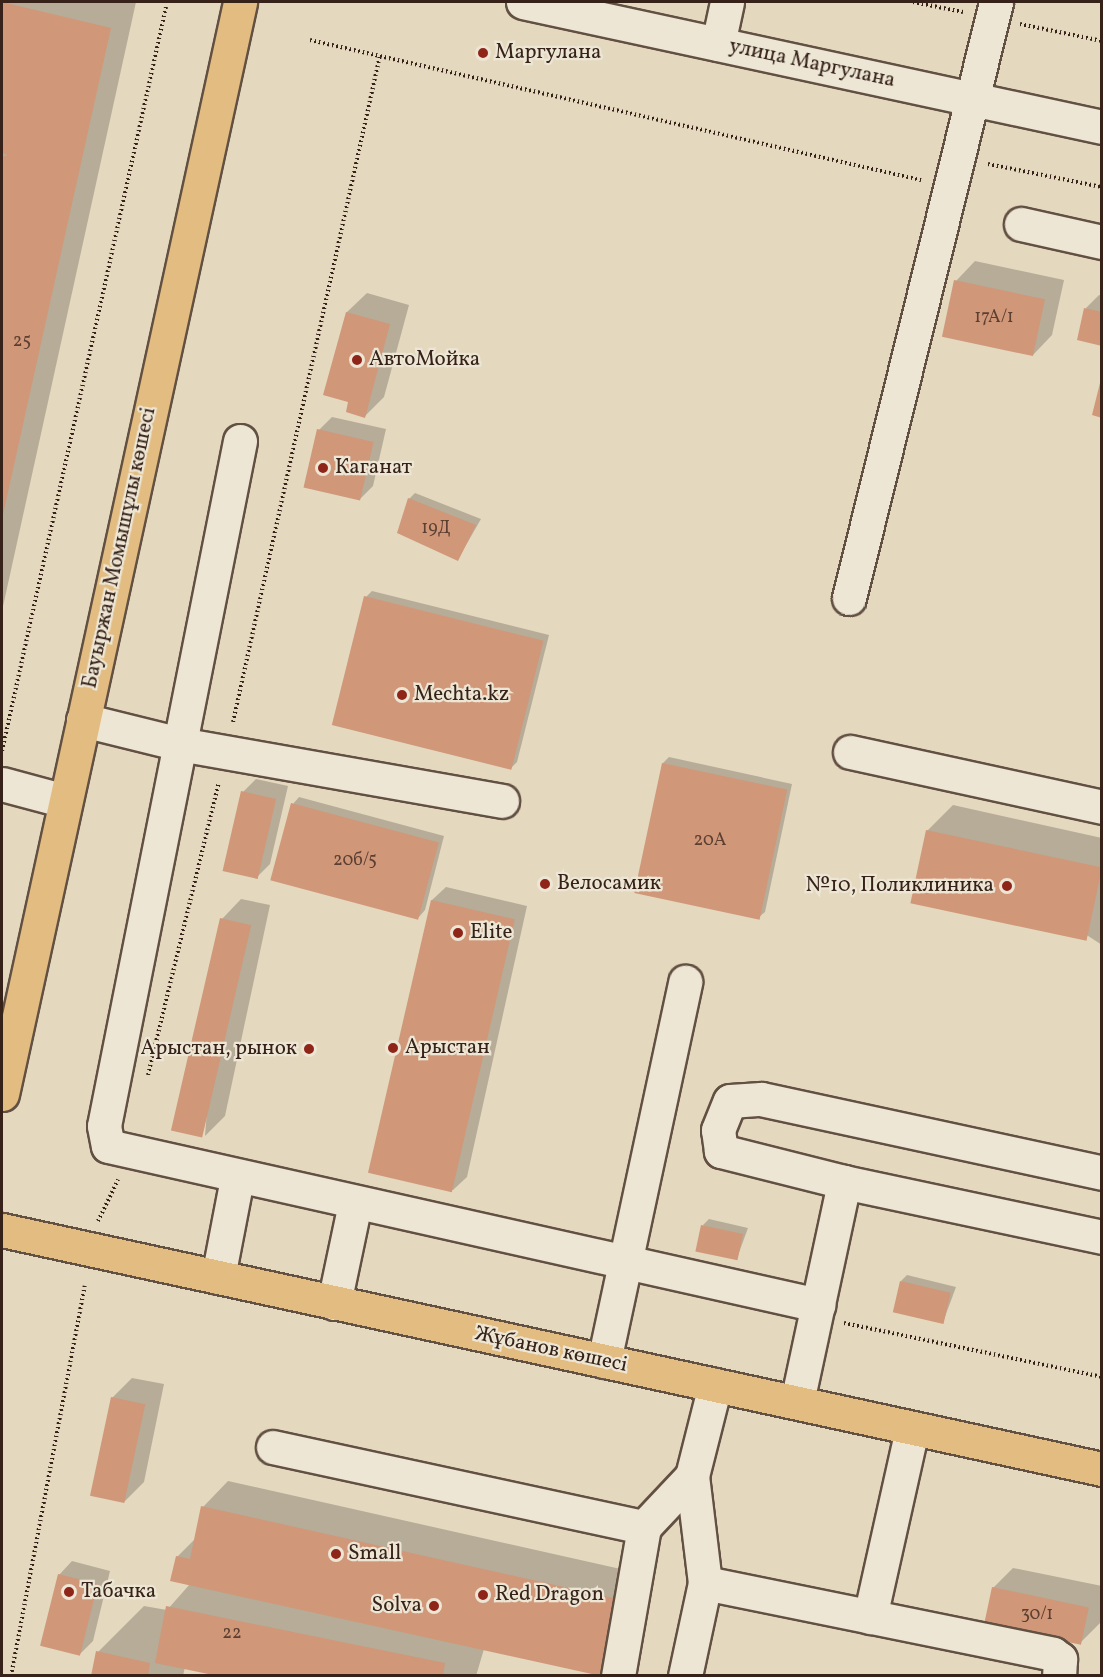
<!DOCTYPE html>
<meta charset="utf-8">
<style>
body{margin:0}
#map{position:relative;width:1103px;height:1677px;overflow:hidden;background:#e4d8bf;font-family:Vollkorn,serif}
div>[style]{position:absolute}
.shadow>*{inset:0;background:#0003}
.building>*{inset:0;background:#d09779;transform-origin:0 0}
.path>*{height:4px;margin-top:-2px;transform-origin:0;background:repeating-linear-gradient(90deg,#362219 0 1.5px,transparent 0 4.5px)}
.roads{filter:drop-shadow(2px 0 #625042) drop-shadow(-2px 0 #625042) drop-shadow(0 2px #625042) drop-shadow(0 -2px #625042)}
.minor>*{height:33px;margin:-16.5px;padding:0 16.5px;transform-origin:16.5px;border-radius:16.5px;background:#ede6d5}
.major>*{height:33px;margin:-16.5px;padding:0 16.5px;transform-origin:16.5px;border-radius:16.5px;background:#e2bc80}
.dots>*{width:16px;height:16px;translate:-50% -50%;box-sizing:border-box;border:3px solid #ede6d5;border-radius:50%}
span{translate:-50% -50%;white-space:nowrap;text-align:center;line-height:1.15;-webkit-text-stroke:4.5px #ede6d5;paint-order:stroke}
.number-label{font-size:18px;color:#5c3f31}
.number-label span{-webkit-text-stroke-width:0}
.poi-label{font-size:21px;color:#362219}
.left{translate:0 -50%;text-align:left}
.right{translate:-100% -50%;text-align:right}
.street-label{font-size:21px;color:#362219}
.frame{position:absolute;inset:0;border:3px solid #362219;pointer-events:none}
</style>
<div id="map">
<div class="shadow">
<div style="clip-path:polygon(2px 2px,136px 2px,2px 611px)"></div>
<div style="clip-path:polygon(975px 261px,1064px 280px,1052px 335px,1033px 355px,956px 281px)"></div>
<div style="clip-path:polygon(367px 293px,409px 305px,384px 397px,365px 416px,350px 401px,347px 312px)"></div>
<div style="clip-path:polygon(1099px 295px,1102px 296px,1102px 344px,1086px 308px)"></div>
<div style="clip-path:polygon(332px 417px,386px 429px,373px 486px,360px 499px,319px 430px)"></div>
<div style="clip-path:polygon(415px 493px,481px 519px,458px 559px,409px 499px)"></div>
<div style="clip-path:polygon(372px 591px,549px 635px,517px 762px,511px 768px,366px 597px)"></div>
<div style="clip-path:polygon(669px 757px,792px 784px,765px 912px,758px 918px,663px 763px)"></div>
<div style="clip-path:polygon(256px 779px,288px 786px,270px 864px,257px 877px,243px 792px)"></div>
<div style="clip-path:polygon(299px 797px,444px 836px,425px 910px,419px 917px,293px 804px)"></div>
<div style="clip-path:polygon(953px 805px,1102px 838px,1102px 945px,927px 831px)"></div>
<div style="clip-path:polygon(446px 887px,527px 906px,467px 1177px,453px 1190px,372px 1172px,432px 900px)"></div>
<div style="clip-path:polygon(241px 899px,270px 905px,225px 1116px,205px 1136px,222px 919px)"></div>
<div style="clip-path:polygon(709px 1219px,748px 1228px,737px 1258px,703px 1225px)"></div>
<div style="clip-path:polygon(907px 1275px,956px 1287px,943px 1322px,901px 1281px)"></div>
<div style="clip-path:polygon(132px 1378px,164px 1384px,144px 1482px,124px 1502px,112px 1398px)"></div>
<div style="clip-path:polygon(228px 1481px,643px 1574px,627px 1649px,601px 1675px,484px 1649px,476px 1676px,225px 1676px,185px 1667px,183px 1676px,93px 1676px,98px 1652px,144px 1606px,167px 1610px,190px 1584px,177px 1557px,196px 1538px,203px 1507px)"></div>
<div style="clip-path:polygon(72px 1561px,110px 1571px,93px 1641px,80px 1654px,59px 1575px)"></div>
<div style="clip-path:polygon(1013px 1568px,1102px 1586px,1101px 1622px,1081px 1642px,993px 1588px)"></div>
</div>
<div class="building">
<div style="clip-path:polygon(2px 2px,111px 28px,2px 519px,2px 157px,8px 155px,2px 153px)"></div>
<div style="left:954px;top:280px;width:93px;height:58px;rotate:12deg"></div>
<div style="clip-path:polygon(1084px 308px,1102px 312px,1102px 346px,1077px 340px)"></div>
<div style="clip-path:polygon(346px 312px,390px 324px,365px 418px,346px 412px,348px 402px,323px 395px)"></div>
<div style="clip-path:polygon(1101px 379px,1102px 379px,1102px 418px,1092px 415px)"></div>
<div style="left:317px;top:429px;width:58px;height:60px;rotate:13deg"></div>
<div style="clip-path:polygon(408px 498px,476px 525px,458px 561px,397px 533px)"></div>
<div style="left:364px;top:596px;width:185px;height:133px;rotate:14deg"></div>
<div style="left:662px;top:763px;width:128px;height:133px;rotate:12deg"></div>
<div style="left:241px;top:791px;width:36px;height:82px;rotate:13deg"></div>
<div style="left:291px;top:803px;width:153px;height:80px;rotate:15deg"></div>
<div style="left:926px;top:830px;width:180px;height:75px;rotate:12deg"></div>
<div style="left:431px;top:900px;width:86px;height:280px;rotate:13deg"></div>
<div style="left:220px;top:918px;width:32px;height:218px;rotate:13deg"></div>
<div style="left:701px;top:1225px;width:43px;height:27px;rotate:12deg"></div>
<div style="left:900px;top:1281px;width:52px;height:32px;rotate:13deg"></div>
<div style="left:111px;top:1397px;width:35px;height:101px;rotate:12deg"></div>
<div style="clip-path:polygon(201px 1506px,618px 1599px,601px 1676px,170px 1581px,176px 1556px,190px 1559px)"></div>
<div style="left:58px;top:1574px;width:41px;height:74px;rotate:14deg"></div>
<div style="left:992px;top:1587px;width:99px;height:38px;rotate:12deg"></div>
<div style="clip-path:polygon(166px 1606px,445px 1663px,443px 1676px,218px 1676px,155px 1663px)"></div>
<div style="clip-path:polygon(96px 1651px,150px 1663px,148px 1676px,91px 1676px)"></div>
</div>
<div class="path">
<div style="left:913px;top:2px;width:51px;rotate:11.3deg"></div>
<div style="left:1020px;top:24px;width:84px;rotate:11.7deg"></div>
<div style="left:310px;top:40px;width:627px;rotate:12.91deg"></div>
<div style="left:988px;top:164px;width:116px;rotate:11.4deg"></div>
<div style="left:233px;top:722px;width:683px;rotate:-77.57deg"></div>
<div style="left:2px;top:751px;width:762px;rotate:-77.57deg"></div>
<div style="left:148px;top:1075px;width:301px;rotate:-76.4deg"></div>
<div style="left:98px;top:1221px;width:46px;rotate:-64deg"></div>
<div style="left:844px;top:1323px;width:264px;rotate:11.8deg"></div>
<div style="left:1101px;top:1568px;width:1px;rotate:-45deg"></div>
<div style="left:11px;top:1676px;width:397px;rotate:-79.3deg"></div>
</div>
<div class="roads">
<div class="minor">
<div style="left:523px;top:2px;width:592px;rotate:12.18deg"></div>
<div style="left:718px;top:44px;width:43px;rotate:-77.9deg"></div>
<div style="left:1021px;top:224px;width:83px;rotate:12.5deg"></div>
<div style="left:240px;top:441px;width:698px;rotate:101.23deg"></div>
<div style="left:104px;top:1126px;width:20px;rotate:79deg"></div>
<div style="left:108px;top:1146px;width:728px;rotate:12.62deg"></div>
<div style="left:849px;top:598px;width:614px;rotate:-76.14deg"></div>
<div style="left:83px;top:720px;width:100px;rotate:13.9deg"></div>
<div style="left:180px;top:744px;width:327px;rotate:10deg"></div>
<div style="left:850px;top:752px;width:258px;rotate:12.3deg"></div>
<div style="left:2px;top:784px;width:65px;rotate:15.1deg"></div>
<div style="left:844px;top:1182px;width:127px;rotate:-165.9deg"></div>
<div style="left:721px;top:1151px;width:21px;rotate:-98deg"></div>
<div style="left:718px;top:1130px;width:31px;rotate:-68deg"></div>
<div style="left:730px;top:1101px;width:31px;rotate:-4deg"></div>
<div style="left:761px;top:1099px;width:349px;rotate:12.2deg"></div>
<div style="left:218px;top:1277px;width:101px;rotate:-79.1deg"></div>
<div style="left:334px;top:1303px;width:102px;rotate:-78.1deg"></div>
<div style="left:604px;top:1361px;width:388px;rotate:-77.9deg"></div>
<div style="left:797px;top:1402px;width:225px;rotate:-77.9deg"></div>
<div style="left:844px;top:1182px;width:264px;rotate:12deg"></div>
<div style="left:273px;top:1447px;width:380px;rotate:12.2deg"></div>
<div style="left:705px;top:1583px;width:355px;rotate:11.5deg"></div>
<div style="left:1053px;top:1654px;width:9px;rotate:36deg"></div>
<div style="left:1060px;top:1659px;width:17px;rotate:93deg"></div>
<div style="left:870px;top:1617px;width:193px;rotate:-77.4deg"></div>
<div style="left:618px;top:1676px;width:151px;rotate:-80.1deg"></div>
<div style="left:644px;top:1527px;width:70px;rotate:-46.7deg"></div>
<div style="left:685px;top:1676px;width:95px;rotate:-77.9deg"></div>
<div style="left:705px;top:1583px;width:108px;rotate:-96.9deg"></div>
<div style="left:692px;top:1476px;width:94px;rotate:-75.8deg"></div>
</div>
<div class="major">
<div style="left:2px;top:1094px;width:1118px;rotate:-77.7deg"></div>
<div style="left:2px;top:1230px;width:1126px;rotate:12.26deg"></div>
</div>
</div>
<div class="dots">
<div style="left:483px;top:53px;background:#8f2418"></div>
<div style="left:357px;top:360px;background:#8f2418"></div>
<div style="left:323px;top:468px;background:#8f2418"></div>
<div style="left:402px;top:695px;background:#8f2418"></div>
<div style="left:545px;top:884px;background:#8f2418"></div>
<div style="left:1007px;top:886px;background:#8f2418"></div>
<div style="left:458px;top:933px;background:#8f2418"></div>
<div style="left:393px;top:1048px;background:#8f2418"></div>
<div style="left:309px;top:1049px;background:#8f2418"></div>
<div style="left:336px;top:1554px;background:#8f2418"></div>
<div style="left:69px;top:1592px;background:#8f2418"></div>
<div style="left:483px;top:1595px;background:#8f2418"></div>
<div style="left:434px;top:1606px;background:#8f2418"></div>
</div>
<div class="number-label">
<span style="left:994px;top:318px">17А/1</span>
<span style="left:22px;top:342px">25</span>
<span style="left:436px;top:529px">19Д</span>
<span style="left:710px;top:841px">20А</span>
<span style="left:355px;top:861px">20б/5</span>
<span style="left:1037px;top:1615px">30/1</span>
<span style="left:232px;top:1634px">22</span>
</div>
<div class="poi-label">
<span class="left" style="left:495px;top:53px">Маргулана</span>
<span class="left" style="left:369px;top:360px">АвтоМойка</span>
<span class="left" style="left:335px;top:468px">Каганат</span>
<span class="left" style="left:414px;top:695px">Mechta.kz</span>
<span class="left" style="left:557px;top:884px">Велосамик</span>
<span class="right" style="left:994px;top:886px">№10, Поликлиника</span>
<span class="left" style="left:470px;top:933px">Elite</span>
<span class="left" style="left:405px;top:1048px">Арыстан</span>
<span class="right" style="left:297px;top:1049px">Арыстан, рынок</span>
<span class="left" style="left:348px;top:1554px">Small</span>
<span class="left" style="left:81px;top:1592px">Табачка</span>
<span class="left" style="left:495px;top:1595px">Red Dragon</span>
<span class="right" style="left:422px;top:1606px">Solva</span>
</div>
<div class="street-label">
<span style="left:812px;top:64px;rotate:12deg">улица Маргулана</span>
<span style="left:120px;top:548px;rotate:-78deg">Бауыржан Момышұлы көшесі</span>
<span style="left:551px;top:1350px;rotate:12deg">Жұбанов көшесі</span>
</div>
<div class="frame"></div>
</div>
